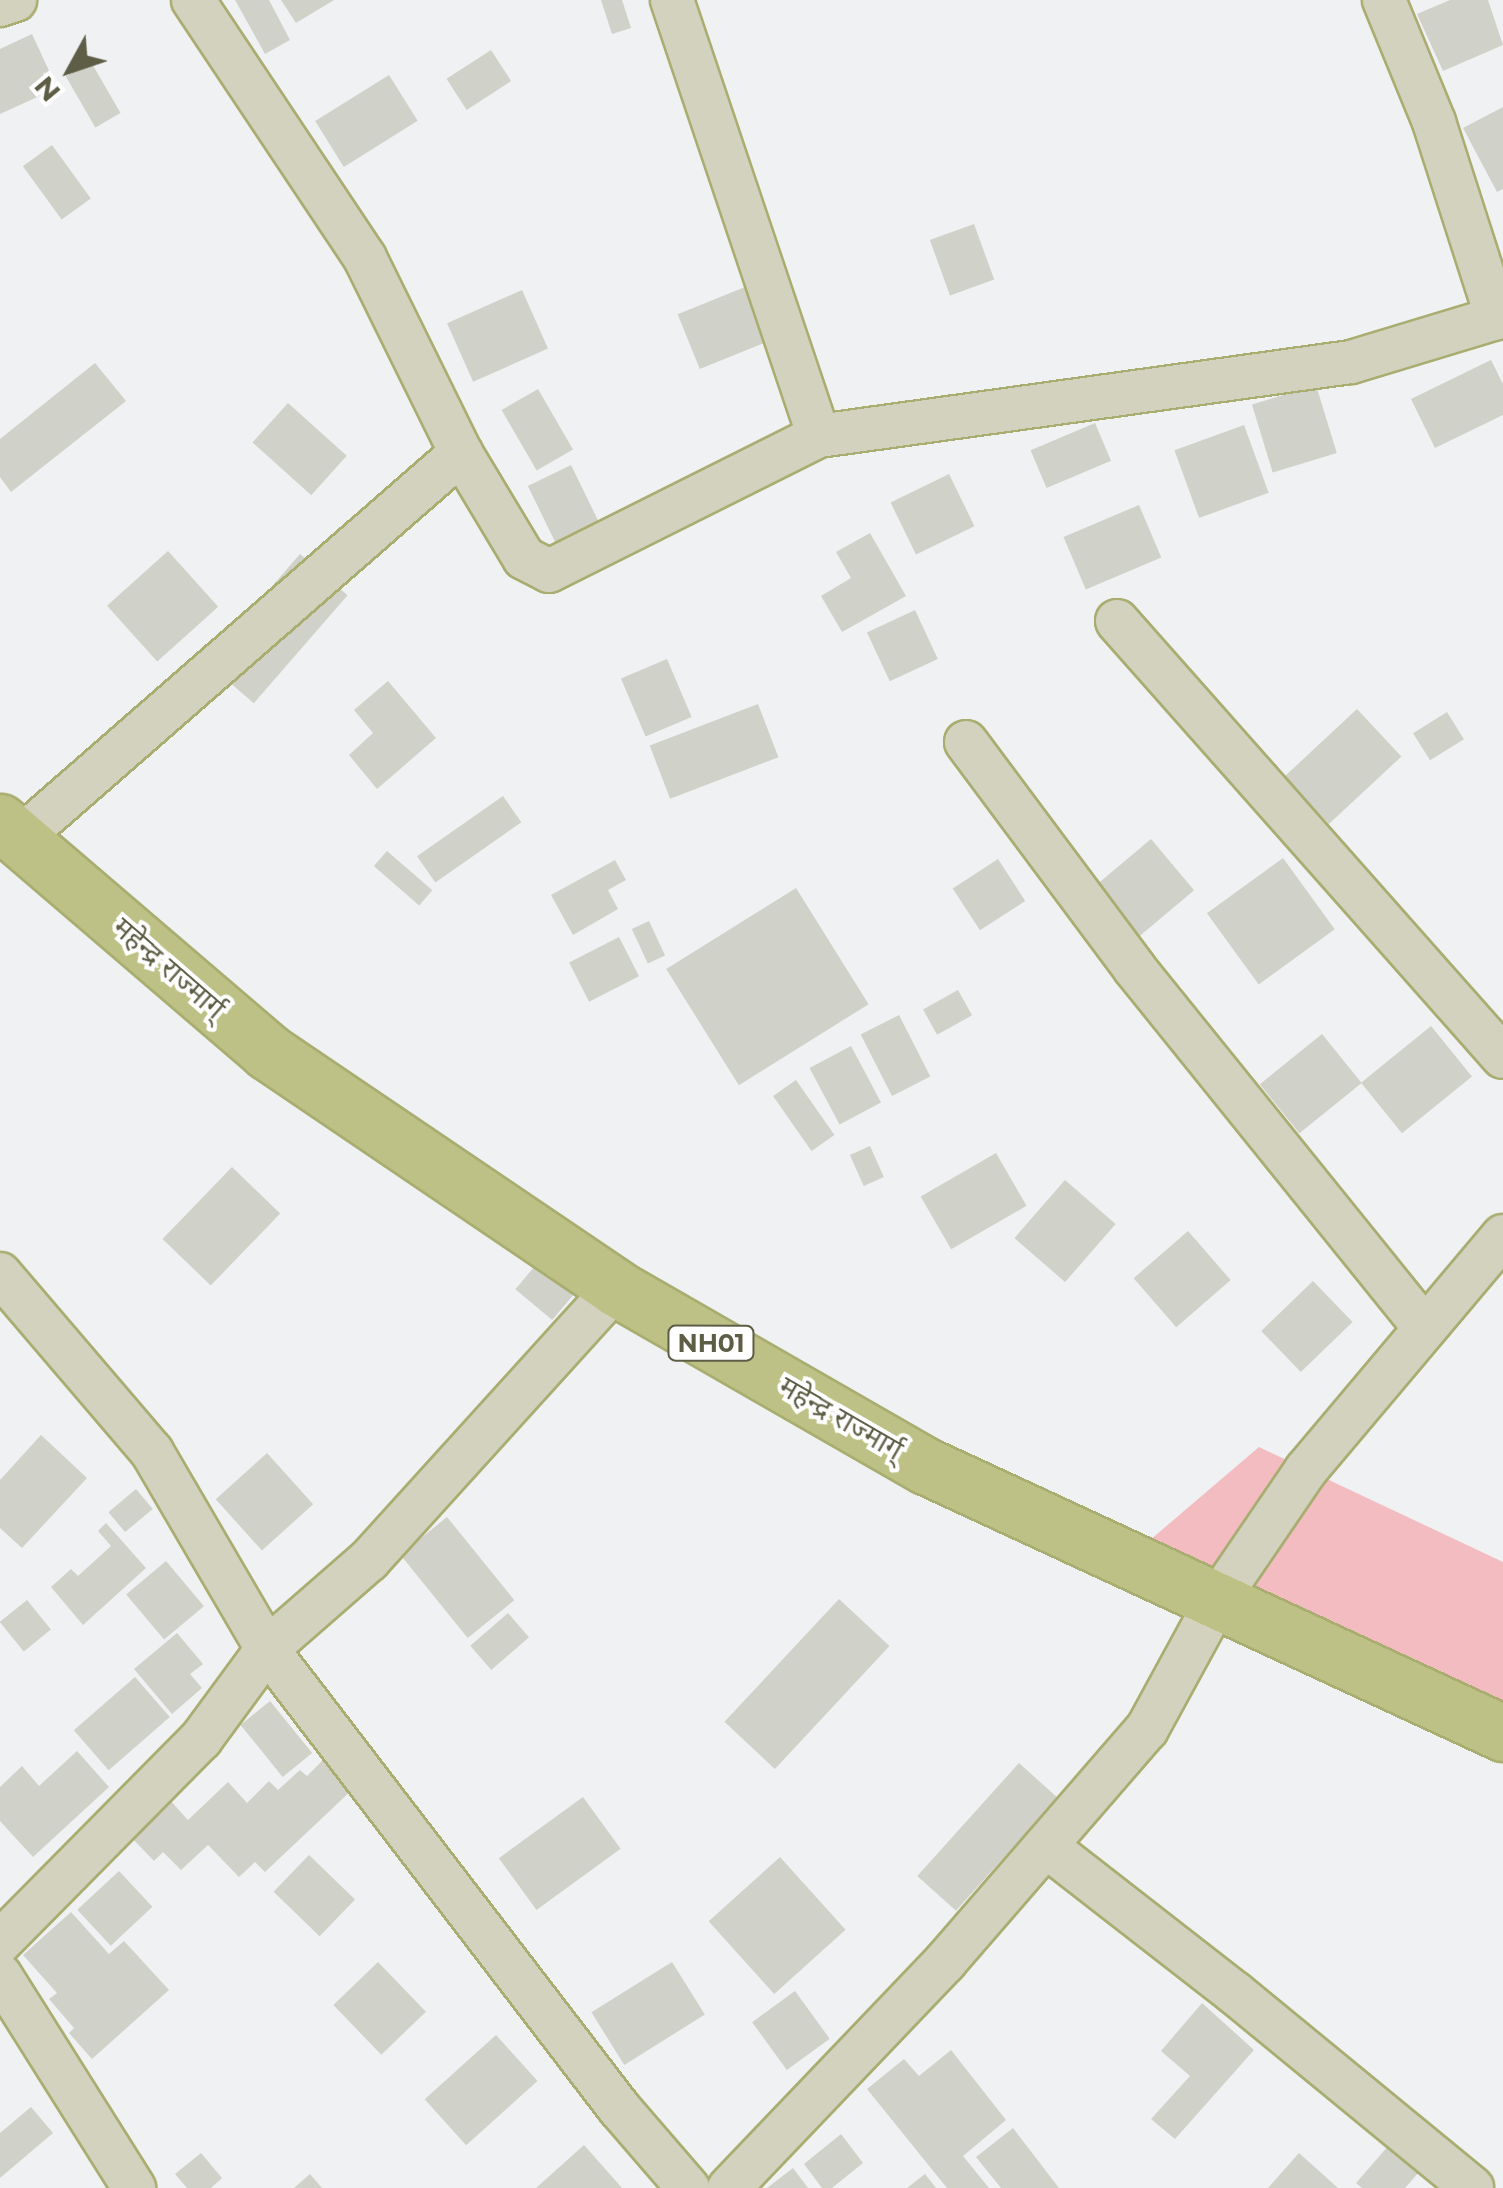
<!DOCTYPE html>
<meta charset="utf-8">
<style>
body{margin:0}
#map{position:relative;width:1503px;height:2188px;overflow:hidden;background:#eff1f2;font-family:Montserrat,"Noto Sans Devanagari",sans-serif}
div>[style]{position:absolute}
.green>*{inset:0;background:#f2bcc0}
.building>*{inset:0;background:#d0d2c9;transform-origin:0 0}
.roads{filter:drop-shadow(2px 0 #a9ad70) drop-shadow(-2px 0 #a9ad70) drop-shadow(0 2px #a9ad70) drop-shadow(0 -2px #a9ad70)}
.street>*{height:42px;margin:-21px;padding:0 21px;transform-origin:21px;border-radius:21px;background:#d2d2bf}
.highway>*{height:55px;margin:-27.5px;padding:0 27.5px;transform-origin:27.5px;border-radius:27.5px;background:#bec185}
span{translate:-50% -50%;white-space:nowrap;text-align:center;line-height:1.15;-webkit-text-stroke:8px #fff;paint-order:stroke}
.shield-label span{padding:2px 8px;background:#fff;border:2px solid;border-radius:8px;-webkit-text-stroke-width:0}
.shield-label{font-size:25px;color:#5e5e46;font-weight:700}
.street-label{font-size:28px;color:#5e5e46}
.north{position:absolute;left:20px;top:20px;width:100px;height:100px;-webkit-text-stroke:8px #fff;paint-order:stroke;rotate:230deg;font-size:28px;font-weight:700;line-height:40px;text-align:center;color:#5e5e46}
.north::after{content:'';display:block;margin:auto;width:35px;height:45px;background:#5e5e46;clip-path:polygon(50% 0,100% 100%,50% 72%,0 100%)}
</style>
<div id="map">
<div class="green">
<div style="clip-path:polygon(1259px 1447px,1503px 1562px,1503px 1733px,1129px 1558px)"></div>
</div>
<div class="building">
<div style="clip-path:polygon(235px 0,269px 0,290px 40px,265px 54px)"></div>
<div style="clip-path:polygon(281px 0,334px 0,296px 23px)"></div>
<div style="clip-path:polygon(601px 0,622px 0,631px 28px,612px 34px)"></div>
<div style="clip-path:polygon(1450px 0,1488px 0,1503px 45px,1443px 71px,1417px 14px)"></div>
<div style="clip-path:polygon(32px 34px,57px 88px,0 114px,0 49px)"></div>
<div style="left:491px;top:50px;width:37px;height:53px;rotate:57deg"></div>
<div style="left:91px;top:62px;width:59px;height:29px;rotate:60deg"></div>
<div style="left:389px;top:75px;width:54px;height:87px;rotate:58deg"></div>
<div style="clip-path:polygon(1503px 107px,1503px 189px,1497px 192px,1463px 128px)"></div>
<div style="left:52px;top:145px;width:66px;height:36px;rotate:54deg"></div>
<div style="left:974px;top:224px;width:59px;height:47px;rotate:70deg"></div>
<div style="left:750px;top:285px;width:59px;height:78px;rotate:68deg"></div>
<div style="left:522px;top:290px;width:64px;height:82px;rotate:66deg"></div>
<div style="clip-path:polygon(1491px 360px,1503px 384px,1503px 415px,1435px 448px,1411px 399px)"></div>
<div style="clip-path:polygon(95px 363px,126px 401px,11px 492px,0 477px,0 439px)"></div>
<div style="left:1316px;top:385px;width:71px;height:67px;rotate:73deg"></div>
<div style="left:538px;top:389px;width:70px;height:42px;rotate:60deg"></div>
<div style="left:288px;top:403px;width:79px;height:53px;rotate:42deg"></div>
<div style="left:1095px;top:423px;width:41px;height:70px;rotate:67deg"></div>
<div style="left:1244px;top:425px;width:72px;height:74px;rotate:70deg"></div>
<div style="left:571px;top:465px;width:66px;height:48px;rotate:64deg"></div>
<div style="left:949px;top:474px;width:58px;height:65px;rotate:64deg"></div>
<div style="left:1139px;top:505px;width:57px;height:82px;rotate:67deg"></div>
<div style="clip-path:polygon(870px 533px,906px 596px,842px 632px,821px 596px,851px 578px,836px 552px)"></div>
<div style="left:168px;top:551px;width:75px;height:82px;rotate:48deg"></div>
<div style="left:300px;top:554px;width:63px;height:143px;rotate:41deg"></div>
<div style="left:915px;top:610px;width:54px;height:53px;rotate:65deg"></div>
<div style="left:667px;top:659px;width:63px;height:50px;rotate:67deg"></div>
<div style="clip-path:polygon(388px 681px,436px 738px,377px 789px,349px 755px,373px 733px,354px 710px)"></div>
<div style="left:758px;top:704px;width:57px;height:116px;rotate:69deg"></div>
<div style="left:1357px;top:709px;width:65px;height:99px;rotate:47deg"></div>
<div style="left:1447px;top:712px;width:32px;height:40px;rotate:58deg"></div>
<div style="left:503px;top:796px;width:32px;height:105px;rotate:55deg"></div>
<div style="left:1151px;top:839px;width:67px;height:71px;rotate:50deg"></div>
<div style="left:387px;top:851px;width:60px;height:20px;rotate:41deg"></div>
<div style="left:1283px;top:858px;width:88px;height:94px;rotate:54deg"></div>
<div style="left:998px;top:859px;width:50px;height:54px;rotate:57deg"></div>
<div style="clip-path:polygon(615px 860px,626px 880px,608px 890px,618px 909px,573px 935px,551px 895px)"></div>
<div style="left:796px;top:888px;width:137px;height:153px;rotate:58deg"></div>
<div style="left:649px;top:921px;width:38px;height:19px;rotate:65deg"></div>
<div style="left:619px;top:937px;width:44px;height:56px;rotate:63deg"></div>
<div style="left:958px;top:990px;width:29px;height:40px;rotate:61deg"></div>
<div style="left:899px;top:1015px;width:69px;height:43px;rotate:63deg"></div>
<div style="left:1431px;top:1026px;width:65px;height:90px;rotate:51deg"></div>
<div style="left:1322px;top:1034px;width:63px;height:80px;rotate:51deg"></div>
<div style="left:851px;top:1046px;width:64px;height:47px;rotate:62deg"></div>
<div style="left:796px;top:1080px;width:67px;height:28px;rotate:55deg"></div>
<div style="left:870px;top:1146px;width:34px;height:22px;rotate:66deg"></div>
<div style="left:996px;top:1153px;width:61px;height:87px;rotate:60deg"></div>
<div style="left:232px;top:1167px;width:67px;height:100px;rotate:44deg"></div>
<div style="left:1065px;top:1180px;width:67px;height:77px;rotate:41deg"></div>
<div style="left:1188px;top:1231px;width:65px;height:72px;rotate:49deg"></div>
<div style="left:545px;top:1254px;width:48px;height:46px;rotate:40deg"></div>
<div style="left:1313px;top:1281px;width:57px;height:72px;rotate:46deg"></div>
<div style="clip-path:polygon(41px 1435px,87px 1478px,22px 1548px,0 1528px,0 1480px)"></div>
<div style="left:267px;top:1453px;width:69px;height:69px;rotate:48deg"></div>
<div style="left:136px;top:1489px;width:26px;height:36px;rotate:50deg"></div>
<div style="left:447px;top:1517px;width:107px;height:60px;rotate:51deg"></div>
<div style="clip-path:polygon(106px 1523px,146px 1568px,83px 1625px,51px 1587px,71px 1569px,78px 1576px,111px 1546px,98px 1531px)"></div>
<div style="left:166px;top:1561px;width:59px;height:52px;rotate:50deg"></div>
<div style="left:839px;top:1599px;width:69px;height:168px;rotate:43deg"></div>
<div style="left:27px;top:1600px;width:38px;height:35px;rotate:51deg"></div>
<div style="left:508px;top:1613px;width:32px;height:50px;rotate:49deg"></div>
<div style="clip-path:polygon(177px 1633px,203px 1664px,190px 1674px,202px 1688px,172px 1714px,134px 1669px)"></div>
<div style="left:135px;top:1677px;width:53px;height:81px;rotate:49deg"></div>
<div style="left:270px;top:1701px;width:67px;height:38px;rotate:51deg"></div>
<div style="clip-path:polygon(77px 1751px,109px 1787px,33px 1857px,0 1821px,0 1787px,22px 1766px,39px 1786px)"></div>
<div style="clip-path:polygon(326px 1757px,355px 1787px,265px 1872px,255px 1862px,239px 1877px,208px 1845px,181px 1870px,163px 1852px,154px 1861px,129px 1835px,168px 1798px,188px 1820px,228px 1782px,247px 1803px,269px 1781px,278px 1790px,300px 1770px,307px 1776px)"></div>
<div style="left:1019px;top:1763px;width:52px;height:152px;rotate:42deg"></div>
<div style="left:583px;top:1797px;width:64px;height:104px;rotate:54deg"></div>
<div style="left:309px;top:1855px;width:64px;height:51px;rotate:44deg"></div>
<div style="left:780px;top:1857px;width:98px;height:96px;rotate:48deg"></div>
<div style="left:119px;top:1871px;width:49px;height:57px;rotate:47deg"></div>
<div style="clip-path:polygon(71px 1912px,109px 1954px,124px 1941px,169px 1990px,92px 2059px,69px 2033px,74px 2028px,49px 1999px,57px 1993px,23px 1955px)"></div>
<div style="left:378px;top:1962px;width:69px;height:62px;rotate:46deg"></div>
<div style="left:672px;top:1962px;width:62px;height:95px;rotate:58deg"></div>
<div style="left:795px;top:1991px;width:59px;height:53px;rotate:54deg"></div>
<div style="clip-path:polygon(1202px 2003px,1254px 2050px,1175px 2139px,1151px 2119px,1190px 2076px,1161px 2051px)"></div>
<div style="left:496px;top:2035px;width:62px;height:96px;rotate:48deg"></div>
<div style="clip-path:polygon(951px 2050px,1006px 2120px,963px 2156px,989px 2188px,947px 2188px,867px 2089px,904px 2059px,919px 2076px)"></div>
<div style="clip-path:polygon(31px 2107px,53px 2133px,0 2178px,0 2133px)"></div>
<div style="clip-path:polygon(1013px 2128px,1059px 2188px,1001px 2188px,976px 2157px)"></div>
<div style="clip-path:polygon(841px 2134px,863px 2163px,832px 2188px,822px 2188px,804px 2164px)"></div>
<div style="clip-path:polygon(1390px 2144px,1420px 2171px,1405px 2188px,1362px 2188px,1356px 2183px)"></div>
<div style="clip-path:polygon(584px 2145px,622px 2188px,536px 2188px)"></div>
<div style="clip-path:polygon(201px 2153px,222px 2178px,211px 2188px,187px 2188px,175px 2174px)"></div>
<div style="clip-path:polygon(1299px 2153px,1338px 2188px,1268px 2188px)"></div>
<div style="clip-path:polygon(793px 2168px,808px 2188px,767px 2188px)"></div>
<div style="clip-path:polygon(310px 2174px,322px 2188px,294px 2188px)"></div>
<div style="clip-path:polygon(925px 2174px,936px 2188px,907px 2188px)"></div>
</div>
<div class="roads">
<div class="street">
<div style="left:193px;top:0;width:310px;rotate:56.3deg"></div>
<div style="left:365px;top:258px;width:217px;rotate:63.8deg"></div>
<div style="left:461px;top:453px;width:122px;rotate:59deg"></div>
<div style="left:524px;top:558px;width:28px;rotate:27deg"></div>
<div style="left:549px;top:571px;width:302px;rotate:-26.6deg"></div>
<div style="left:819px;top:436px;width:537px;rotate:-7.92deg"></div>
<div style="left:1351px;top:362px;width:159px;rotate:-16.8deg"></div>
<div style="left:672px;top:0;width:460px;rotate:71.4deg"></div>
<div style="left:1384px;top:0;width:132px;rotate:67.7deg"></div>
<div style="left:1434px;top:122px;width:206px;rotate:72.2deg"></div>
<div style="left:0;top:5px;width:16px;rotate:-18deg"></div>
<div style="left:1117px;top:621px;width:582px;rotate:48.48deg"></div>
<div style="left:966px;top:742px;width:283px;rotate:53.3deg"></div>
<div style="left:1135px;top:969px;width:460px;rotate:51.1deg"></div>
<div style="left:19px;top:839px;width:587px;rotate:-41.13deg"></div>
<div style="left:0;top:1274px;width:234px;rotate:49.5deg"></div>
<div style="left:152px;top:1452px;width:228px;rotate:59.7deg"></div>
<div style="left:267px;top:1649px;width:578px;rotate:52.52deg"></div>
<div style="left:619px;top:2108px;width:106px;rotate:49.2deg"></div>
<div style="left:1046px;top:1846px;width:239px;rotate:37.9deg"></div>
<div style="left:1235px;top:1993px;width:307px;rotate:39.4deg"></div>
<div style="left:0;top:1942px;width:286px;rotate:-45.3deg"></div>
<div style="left:201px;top:1739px;width:112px;rotate:-53.7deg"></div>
<div style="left:267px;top:1649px;width:135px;rotate:-41.1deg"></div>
<div style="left:369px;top:1560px;width:367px;rotate:-47.8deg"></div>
<div style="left:0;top:1975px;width:252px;rotate:57.8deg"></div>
<div style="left:729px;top:2188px;width:313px;rotate:-46.3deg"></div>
<div style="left:945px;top:1962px;width:308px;rotate:-49.1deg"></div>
<div style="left:1147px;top:1729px;width:148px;rotate:-61.4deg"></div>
<div style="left:1218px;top:1599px;width:156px;rotate:-55.7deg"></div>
<div style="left:1306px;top:1470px;width:306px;rotate:-49.9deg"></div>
</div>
<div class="highway">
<div style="left:0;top:822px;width:353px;rotate:40.6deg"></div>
<div style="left:268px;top:1052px;width:420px;rotate:34.1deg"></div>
<div style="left:616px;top:1288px;width:357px;rotate:29.9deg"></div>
<div style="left:926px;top:1466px;width:636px;rotate:24.83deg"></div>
</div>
</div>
<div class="shield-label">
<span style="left:711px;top:1343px">NH01</span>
</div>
<div class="street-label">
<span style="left:169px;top:968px;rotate:41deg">महेन्द्र राज्मार्ग्</span>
<span style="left:841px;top:1418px;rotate:30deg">महेन्द्र राज्मार्ग्</span>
</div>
<div class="north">N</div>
</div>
